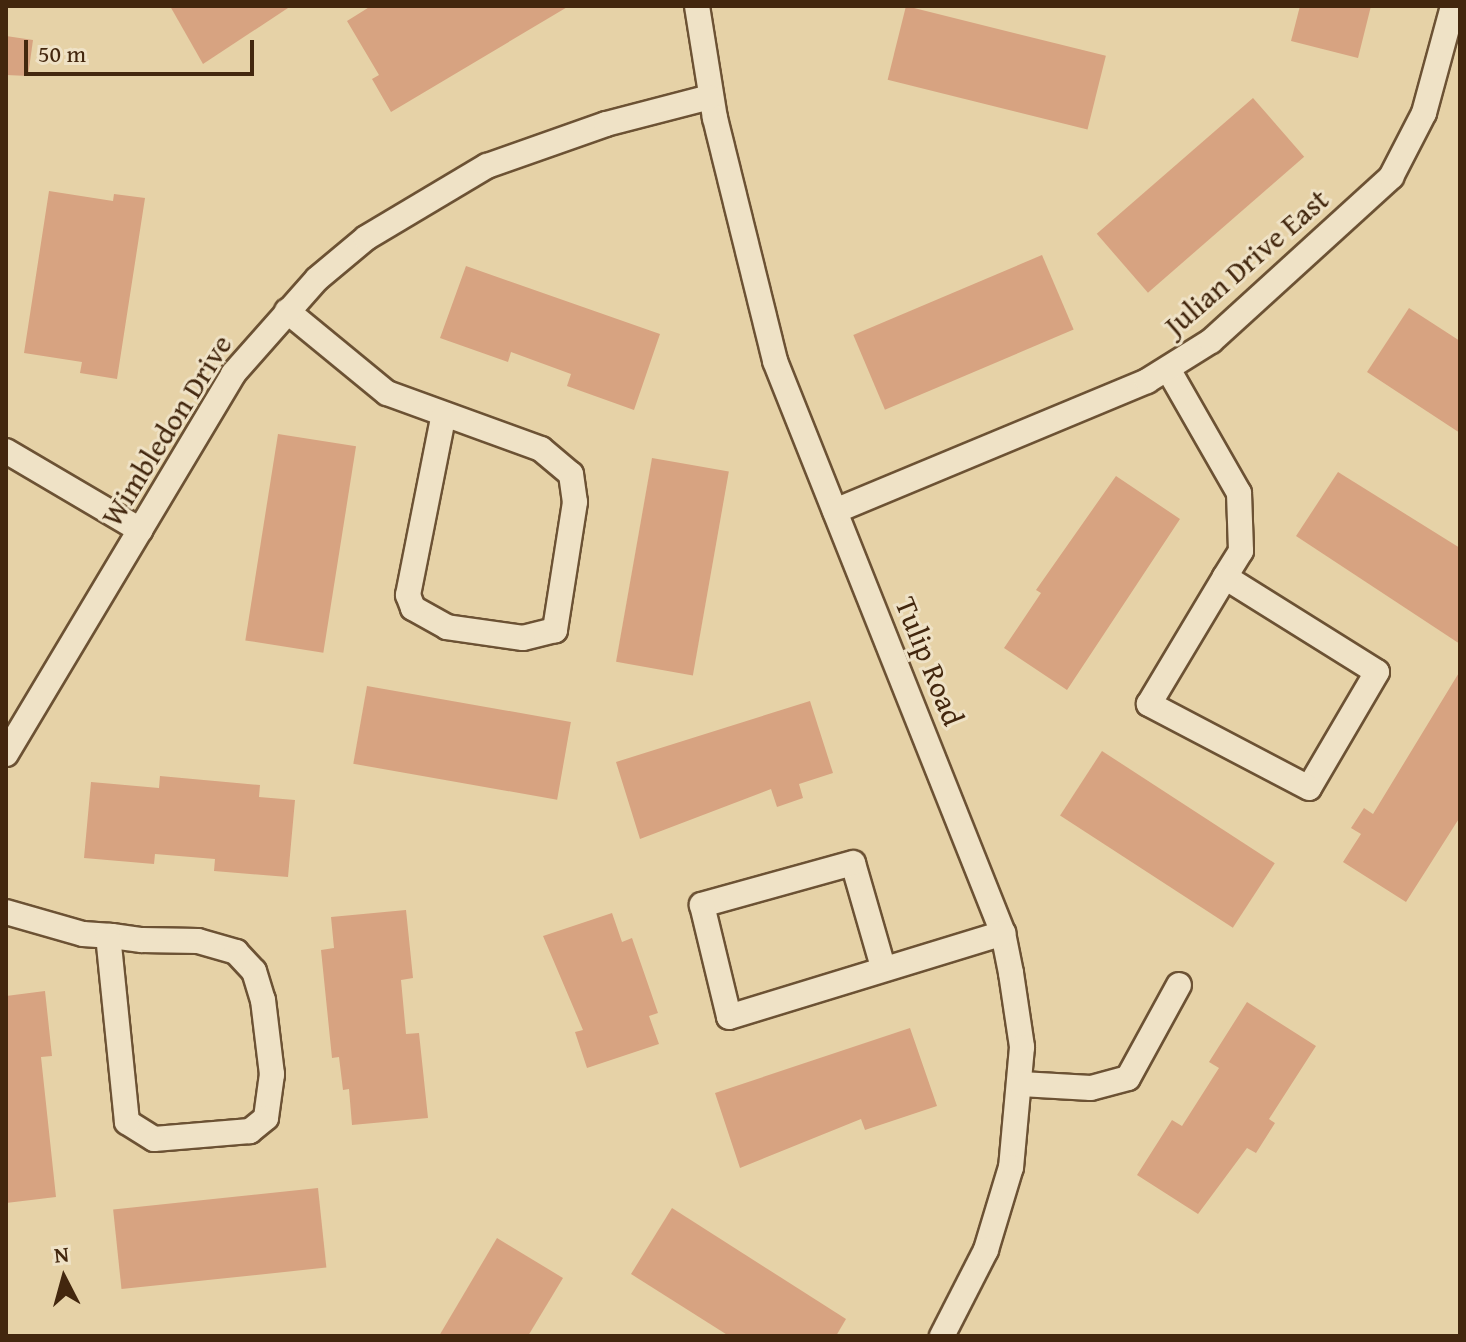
<!DOCTYPE html>
<style>
body{margin:0}
#map{position:relative;width:1466px;height:1342px;overflow:hidden;background:#e6d2a7;font-family:"Gentium Book Plus",serif}
div>[style]{position:absolute}
.building>*{inset:0;background:#d7a381;transform-origin:0 0}
.roads{filter:drop-shadow(2px 0 #6c5234) drop-shadow(-2px 0 #6c5234) drop-shadow(0 2px #6c5234) drop-shadow(0 -2px #6c5234)}
.minor>*{height:24px;margin:-12px;padding:0 12px;transform-origin:12px;border-radius:12px;background:#efe2c6}
span{translate:-50% -50%;white-space:nowrap;text-align:center;line-height:1.15;-webkit-text-stroke:6px #efe2c6;paint-order:stroke}
.street-label{font-size:30px;color:#43270e}
.frame{position:absolute;inset:0;border:8px solid #43270e;pointer-events:none}
.north{position:absolute;left:24px;top:1238px;width:80px;height:80px;-webkit-text-stroke:6px #efe2c6;paint-order:stroke;rotate:354deg;font-size:22px;font-weight:700;line-height:32px;text-align:center;color:#43270e}
.north::after{content:'';display:block;margin:auto;width:28px;height:36px;background:#43270e;clip-path:polygon(50% 0,100% 100%,50% 72%,0 100%)}
.scale{position:absolute;left:24px;top:40px;width:230px;height:36px;box-sizing:border-box;border:4px solid #43270e;border-top:0;padding-left:10px;font-size:24px;line-height:28px;white-space:nowrap;color:#43270e;-webkit-text-stroke:6px #efe2c6;paint-order:stroke}
</style>
<div id="map">
<div class="building">
<div style="clip-path:polygon(170px 6px,291px 6px,203px 64px)"></div>
<div style="clip-path:polygon(371px 6px,569px 6px,391px 112px,372px 79px,379px 75px,347px 21px)"></div>
<div style="left:906px;top:6px;width:206px;height:76px;rotate:14deg"></div>
<div style="clip-path:polygon(1300px 6px,1371px 6px,1358px 58px,1291px 41px)"></div>
<div style="clip-path:polygon(6px 36px,33px 40px,28px 76px,6px 75px)"></div>
<div style="left:1253px;top:98px;width:78px;height:207px;rotate:49deg"></div>
<div style="clip-path:polygon(49px 191px,113px 201px,114px 194px,145px 198px,117px 379px,80px 373px,82px 362px,24px 353px)"></div>
<div style="left:1042px;top:255px;width:81px;height:205px;rotate:67deg"></div>
<div style="clip-path:polygon(466px 266px,660px 334px,634px 410px,567px 386px,571px 374px,511px 352px,508px 362px,440px 338px)"></div>
<div style="clip-path:polygon(1409px 308px,1460px 341px,1460px 433px,1367px 372px)"></div>
<div style="left:278px;top:434px;width:79px;height:209px;rotate:9deg"></div>
<div style="left:652px;top:458px;width:78px;height:207px;rotate:10deg"></div>
<div style="clip-path:polygon(1338px 472px,1460px 548px,1460px 644px,1296px 536px)"></div>
<div style="clip-path:polygon(1116px 476px,1180px 519px,1067px 690px,1004px 648px,1041px 593px,1036px 590px)"></div>
<div style="clip-path:polygon(1460px 671px,1460px 817px,1406px 902px,1343px 862px,1361px 834px,1351px 828px,1364px 808px,1373px 814px)"></div>
<div style="left:367px;top:686px;width:207px;height:79px;rotate:10deg"></div>
<div style="clip-path:polygon(810px 701px,833px 773px,799px 784px,803px 798px,777px 807px,771px 789px,640px 839px,616px 762px)"></div>
<div style="left:1102px;top:751px;width:206px;height:77px;rotate:33deg"></div>
<div style="clip-path:polygon(160px 776px,260px 785px,259px 797px,295px 800px,288px 877px,214px 871px,215px 859px,155px 854px,154px 864px,84px 858px,91px 782px,159px 788px)"></div>
<div style="clip-path:polygon(406px 910px,413px 978px,401px 980px,406px 1034px,419px 1033px,428px 1118px,352px 1125px,349px 1089px,343px 1090px,339px 1057px,332px 1058px,321px 950px,334px 948px,331px 917px)"></div>
<div style="clip-path:polygon(612px 913px,622px 942px,632px 938px,658px 1013px,649px 1016px,659px 1044px,587px 1068px,575px 1032px,583px 1030px,543px 936px)"></div>
<div style="clip-path:polygon(45px 991px,52px 1056px,41px 1057px,56px 1197px,6px 1203px,6px 996px)"></div>
<div style="clip-path:polygon(1247px 1002px,1316px 1046px,1269px 1119px,1275px 1123px,1256px 1153px,1247px 1148px,1198px 1214px,1137px 1175px,1172px 1120px,1182px 1126px,1219px 1068px,1209px 1062px)"></div>
<div style="clip-path:polygon(910px 1028px,937px 1106px,865px 1130px,861px 1119px,740px 1168px,715px 1093px)"></div>
<div style="left:318px;top:1188px;width:80px;height:206px;rotate:84deg"></div>
<div style="clip-path:polygon(672px 1208px,846px 1319px,836px 1336px,729px 1336px,631px 1274px)"></div>
<div style="clip-path:polygon(497px 1238px,563px 1278px,528px 1336px,439px 1336px)"></div>
</div>
<div class="roads">
<div class="minor">
<div style="left:697px;top:6px;width:113px;rotate:80.9deg"></div>
<div style="left:715px;top:118px;width:250px;rotate:76.1deg"></div>
<div style="left:775px;top:361px;width:616px;rotate:68.27deg"></div>
<div style="left:1003px;top:933px;width:41px;rotate:78.7deg"></div>
<div style="left:1011px;top:973px;width:75px;rotate:81.5deg"></div>
<div style="left:1022px;top:1047px;width:121px;rotate:95.2deg"></div>
<div style="left:1011px;top:1167px;width:87px;rotate:106.8deg"></div>
<div style="left:986px;top:1250px;width:97px;rotate:117.1deg"></div>
<div style="left:287px;top:311px;width:129px;rotate:39.4deg"></div>
<div style="left:387px;top:393px;width:164px;rotate:20deg"></div>
<div style="left:541px;top:449px;width:39px;rotate:40deg"></div>
<div style="left:571px;top:474px;width:28px;rotate:82deg"></div>
<div style="left:575px;top:502px;width:130px;rotate:98.9deg"></div>
<div style="left:555px;top:630px;width:33px;rotate:166deg"></div>
<div style="left:523px;top:638px;width:77px;rotate:-171.8deg"></div>
<div style="left:447px;top:627px;width:39px;rotate:-151deg"></div>
<div style="left:413px;top:608px;width:14px;rotate:-111deg"></div>
<div style="left:408px;top:595px;width:180px;rotate:-78.8deg"></div>
<div style="left:1168px;top:369px;width:143px;rotate:60.2deg"></div>
<div style="left:1239px;top:493px;width:58px;rotate:88deg"></div>
<div style="left:1241px;top:551px;width:31px;rotate:122deg"></div>
<div style="left:6px;top:451px;width:156px;rotate:30.5deg"></div>
<div style="left:835px;top:511px;width:338px;rotate:-22.6deg"></div>
<div style="left:1147px;top:381px;width:75px;rotate:-32deg"></div>
<div style="left:1211px;top:341px;width:244px;rotate:-42.3deg"></div>
<div style="left:1391px;top:177px;width:72px;rotate:-62.7deg"></div>
<div style="left:1424px;top:113px;width:111px;rotate:-74.8deg"></div>
<div style="left:1225px;top:577px;width:179px;rotate:32deg"></div>
<div style="left:1377px;top:672px;width:134px;rotate:120.4deg"></div>
<div style="left:1309px;top:788px;width:181px;rotate:-152.3deg"></div>
<div style="left:1149px;top:704px;width:148px;rotate:-59.1deg"></div>
<div style="left:6px;top:754px;width:443px;rotate:-59.1deg"></div>
<div style="left:233px;top:374px;width:127px;rotate:-48.5deg"></div>
<div style="left:317px;top:279px;width:64px;rotate:-39.9deg"></div>
<div style="left:366px;top:238px;width:141px;rotate:-30.8deg"></div>
<div style="left:487px;top:166px;width:126px;rotate:-19.4deg"></div>
<div style="left:606px;top:124px;width:107px;rotate:-14.6deg"></div>
<div style="left:6px;top:912px;width:80px;rotate:15.9deg"></div>
<div style="left:83px;top:934px;width:29px;rotate:4deg"></div>
<div style="left:112px;top:936px;width:30px;rotate:8deg"></div>
<div style="left:142px;top:940px;width:56px;rotate:1deg"></div>
<div style="left:198px;top:941px;width:40px;rotate:16deg"></div>
<div style="left:236px;top:952px;width:26px;rotate:47deg"></div>
<div style="left:254px;top:971px;width:30px;rotate:73deg"></div>
<div style="left:263px;top:1000px;width:75px;rotate:83.1deg"></div>
<div style="left:272px;top:1074px;width:44px;rotate:97.8deg"></div>
<div style="left:266px;top:1118px;width:21px;rotate:141deg"></div>
<div style="left:250px;top:1131px;width:96px;rotate:175.2deg"></div>
<div style="left:154px;top:1139px;width:32px;rotate:-148deg"></div>
<div style="left:127px;top:1122px;width:187px;rotate:-95.8deg"></div>
<div style="left:883px;top:967px;width:108px;rotate:-106.1deg"></div>
<div style="left:853px;top:863px;width:157px;rotate:164.5deg"></div>
<div style="left:702px;top:905px;width:115px;rotate:76.4deg"></div>
<div style="left:729px;top:1017px;width:287px;rotate:-17deg"></div>
<div style="left:1021px;top:1084px;width:70px;rotate:3.3deg"></div>
<div style="left:1091px;top:1088px;width:38px;rotate:-15deg"></div>
<div style="left:1128px;top:1078px;width:106px;rotate:-61.3deg"></div>
</div>
</div>
<div class="street-label">
<span style="left:1246px;top:262px;rotate:-41deg">Julian Drive East</span>
<span style="left:166px;top:430px;rotate:-58deg">Wimbledon Drive</span>
<span style="left:930px;top:661px;rotate:68deg">Tulip Road</span>
</div>
<div class="frame"></div>
<div class="north">N</div>
<div class="scale">50 m</div>
</div>
